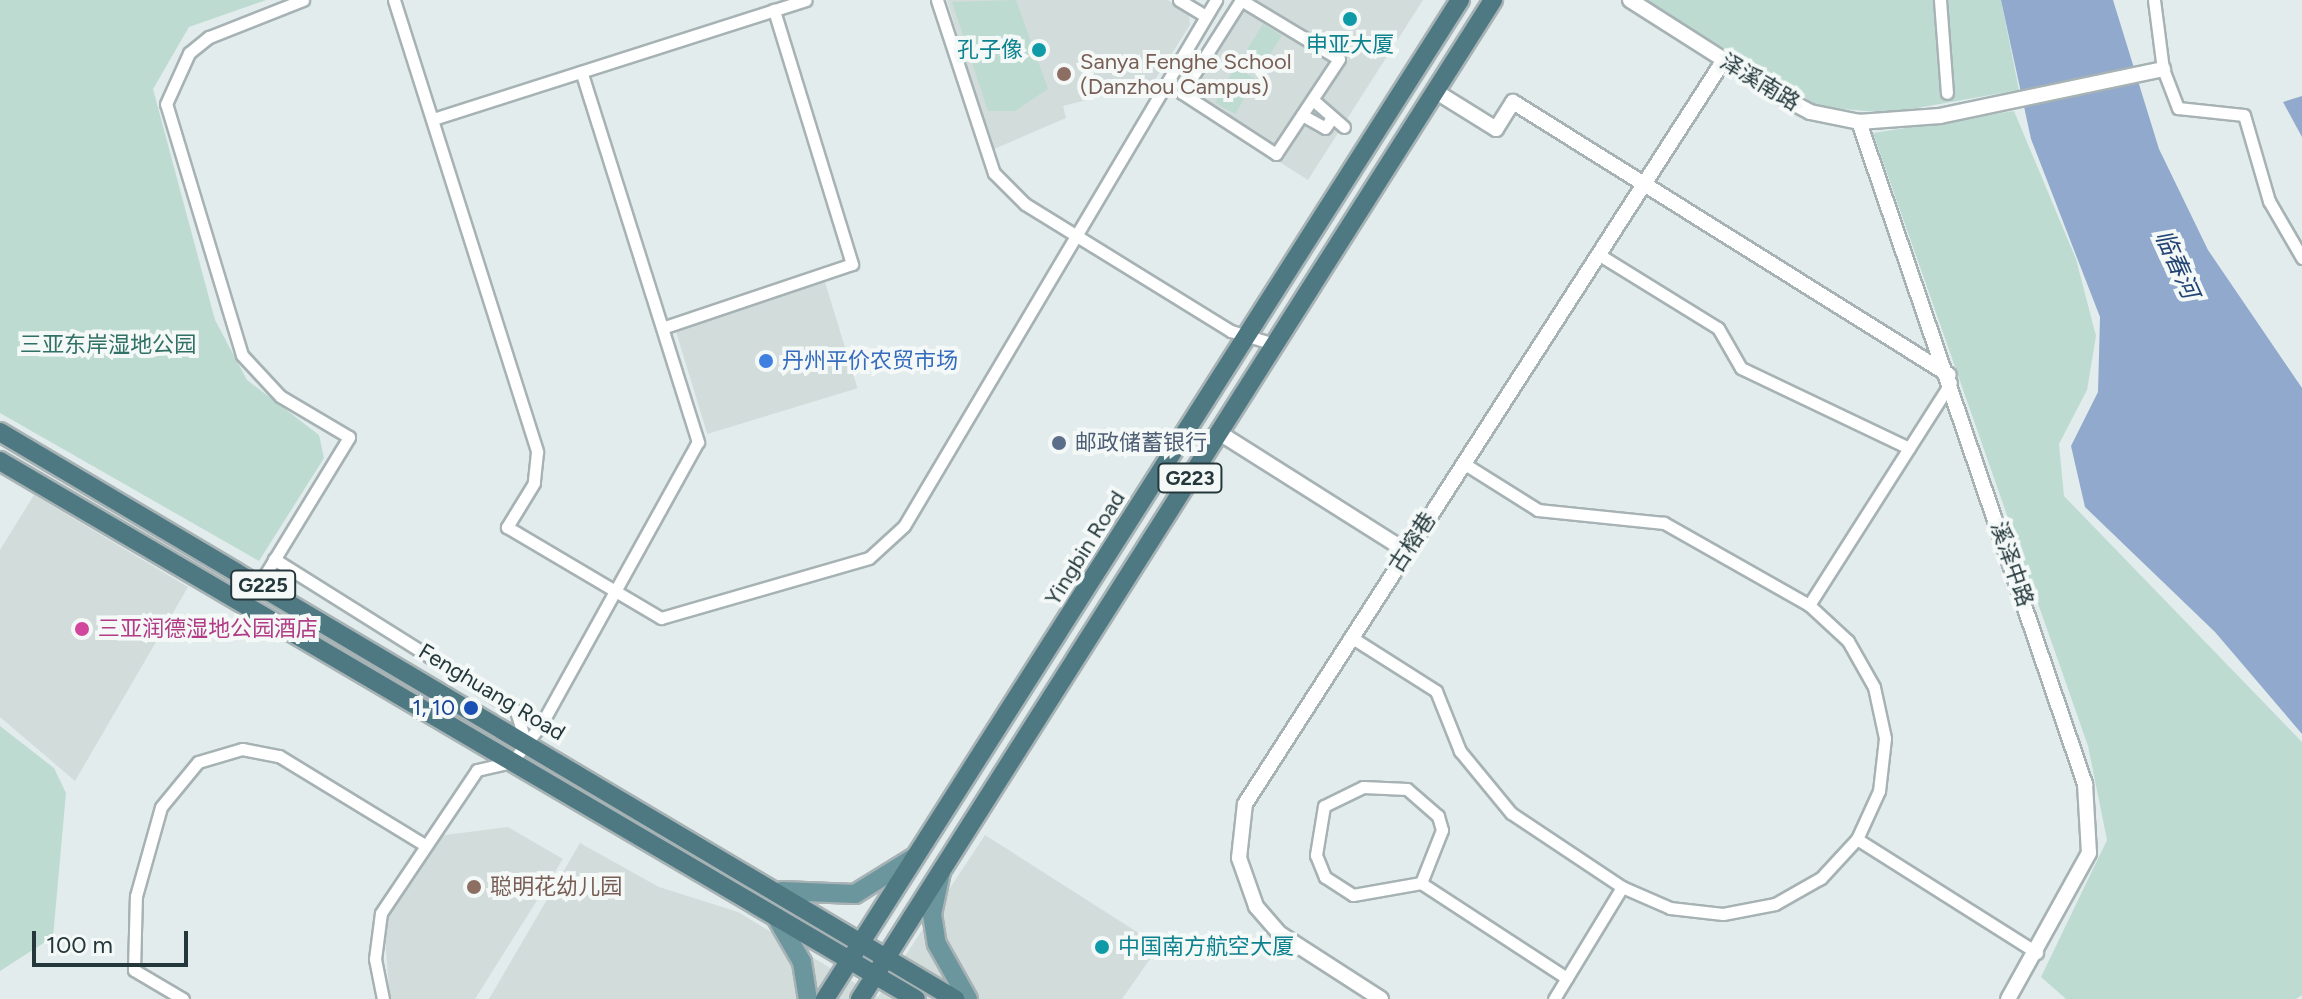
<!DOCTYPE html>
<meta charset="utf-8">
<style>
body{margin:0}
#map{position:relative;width:2302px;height:999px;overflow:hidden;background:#e3ecec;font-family:Figtree,"Noto Sans SC",sans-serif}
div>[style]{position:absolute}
.built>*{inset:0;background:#d2dcdb;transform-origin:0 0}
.green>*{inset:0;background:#bedbd2;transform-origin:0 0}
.water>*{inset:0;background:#90a9cd}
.roads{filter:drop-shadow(2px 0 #a6b2b4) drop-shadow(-2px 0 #a6b2b4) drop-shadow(0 2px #a6b2b4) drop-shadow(0 -2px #a6b2b4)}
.minor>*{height:11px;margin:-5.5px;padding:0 5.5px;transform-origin:5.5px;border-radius:5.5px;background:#fff}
.tertiary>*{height:14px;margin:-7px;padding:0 7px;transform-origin:7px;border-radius:7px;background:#fff}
.primary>*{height:18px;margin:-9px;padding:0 9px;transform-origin:9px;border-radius:9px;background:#6b969e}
.trunk>*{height:18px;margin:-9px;padding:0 9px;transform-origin:9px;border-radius:9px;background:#4e7882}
.dots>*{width:22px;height:22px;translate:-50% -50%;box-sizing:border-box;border:4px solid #f4f9f8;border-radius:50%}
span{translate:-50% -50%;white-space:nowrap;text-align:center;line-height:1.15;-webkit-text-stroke:8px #f4f9f8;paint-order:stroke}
.shield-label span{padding:2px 6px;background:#f4f9f8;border:2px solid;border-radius:6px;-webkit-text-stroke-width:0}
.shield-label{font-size:20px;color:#24383c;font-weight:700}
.culture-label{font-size:22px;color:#0d838f}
.right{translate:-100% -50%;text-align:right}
.left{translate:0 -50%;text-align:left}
.education-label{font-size:22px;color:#785e54}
.street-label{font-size:22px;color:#24383c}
.park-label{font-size:22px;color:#317064}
.shop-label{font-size:22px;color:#366cbe}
.service-label{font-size:22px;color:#4e5e75}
.hotel-label{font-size:22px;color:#b23c85}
.transit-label{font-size:22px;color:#164399}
.water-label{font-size:24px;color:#234474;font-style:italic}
.scale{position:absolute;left:32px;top:931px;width:156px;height:36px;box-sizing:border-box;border:4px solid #24383c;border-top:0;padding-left:10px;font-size:24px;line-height:28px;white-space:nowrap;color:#24383c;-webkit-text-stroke:6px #f4f9f8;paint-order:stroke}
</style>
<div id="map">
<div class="built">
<div style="clip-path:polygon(947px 0,1168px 0,1189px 15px,1190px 25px,1153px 83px,1063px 106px,1066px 118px,992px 150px)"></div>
<div style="clip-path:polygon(1237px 0,1423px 0,1308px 180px,1175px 96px)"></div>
<div style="left:825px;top:282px;width:111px;height:157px;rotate:73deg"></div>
<div style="clip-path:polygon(34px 495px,188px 587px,75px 781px,0 717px,0 550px)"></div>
<div style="clip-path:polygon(508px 827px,563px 859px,475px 999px,390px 999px,383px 914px,437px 836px)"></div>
<div style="clip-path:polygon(985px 835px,1159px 946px,1122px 999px,489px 999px,580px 843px,659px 887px,738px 912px,878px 997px)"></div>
</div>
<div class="green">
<div style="clip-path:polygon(0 0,266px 0,189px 27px,153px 89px,215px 320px,247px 380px,319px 435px,324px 458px,259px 561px,0 413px)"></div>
<div style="clip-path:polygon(1016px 0,1048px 89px,1015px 111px,988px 111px,952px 2px)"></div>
<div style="clip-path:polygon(1646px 0,2001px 0,2019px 90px,1889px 113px,1820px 107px)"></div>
<div style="left:1263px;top:24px;width:22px;height:40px;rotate:32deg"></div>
<div style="left:1235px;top:67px;width:23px;height:41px;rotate:29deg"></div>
<div style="clip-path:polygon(2014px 111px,2076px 259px,2096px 336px,2087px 390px,2059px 444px,2064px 496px,2302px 742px,2302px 995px,2296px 999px,2066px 999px,2041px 977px,2107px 840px,2088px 746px,1873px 133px)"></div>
<div style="clip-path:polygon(0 726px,54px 768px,66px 793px,53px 937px,0 971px)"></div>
</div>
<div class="water">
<div style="clip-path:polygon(2001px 0,2113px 0,2159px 149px,2208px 250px,2302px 388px,2302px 734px,2215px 632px,2085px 507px,2071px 446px,2098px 392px,2100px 317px,2031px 139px)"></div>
<div style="clip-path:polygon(2302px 96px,2302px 137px,2283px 102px)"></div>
</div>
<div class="roads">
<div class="minor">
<div style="left:394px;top:0;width:474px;rotate:72.4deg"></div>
<div style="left:537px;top:452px;width:31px;rotate:96deg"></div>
<div style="left:534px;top:483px;width:52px;rotate:121.5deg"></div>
<div style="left:507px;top:527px;width:179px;rotate:30.6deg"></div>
<div style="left:661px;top:618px;width:216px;rotate:-16.1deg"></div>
<div style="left:869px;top:558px;width:47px;rotate:-42.4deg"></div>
<div style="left:904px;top:526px;width:612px;rotate:-59.33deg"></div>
<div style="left:937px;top:0;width:182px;rotate:71.8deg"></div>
<div style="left:994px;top:173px;width:44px;rotate:45deg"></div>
<div style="left:1025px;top:204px;width:242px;rotate:31.7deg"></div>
<div style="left:1231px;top:331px;width:45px;rotate:16.8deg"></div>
<div style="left:1179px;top:0;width:31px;rotate:31deg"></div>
<div style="left:1241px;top:0;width:114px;rotate:31deg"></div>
<div style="left:1339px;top:59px;width:114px;rotate:123.6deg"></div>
<div style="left:1276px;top:154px;width:112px;rotate:-147deg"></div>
<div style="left:1182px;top:93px;width:110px;rotate:-57.6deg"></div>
<div style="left:1940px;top:0;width:93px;rotate:85.7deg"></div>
<div style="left:2154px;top:0;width:70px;rotate:82.6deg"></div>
<div style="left:2163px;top:69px;width:42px;rotate:69deg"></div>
<div style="left:2178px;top:108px;width:66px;rotate:6.1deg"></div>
<div style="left:2244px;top:115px;width:90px;rotate:73.8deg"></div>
<div style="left:2269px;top:201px;width:66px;rotate:59.9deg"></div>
<div style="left:1313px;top:100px;width:41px;rotate:41.1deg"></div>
<div style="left:1302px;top:115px;width:26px;rotate:29deg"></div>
<div style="left:1325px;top:128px;width:11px;rotate:-56deg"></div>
<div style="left:433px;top:119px;width:391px;rotate:-17.7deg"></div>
<div style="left:1598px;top:254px;width:141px;rotate:31.7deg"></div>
<div style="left:1718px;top:328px;width:46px;rotate:60.1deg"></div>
<div style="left:1741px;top:368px;width:186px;rotate:25.5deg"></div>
<div style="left:665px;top:327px;width:197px;rotate:-18.6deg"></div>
<div style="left:852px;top:264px;width:266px;rotate:-107.1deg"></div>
<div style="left:274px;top:559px;width:286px;rotate:32.1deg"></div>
<div style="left:516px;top:711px;width:30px;rotate:73deg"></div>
<div style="left:260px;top:583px;width:171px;rotate:-58.6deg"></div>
<div style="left:349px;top:437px;width:80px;rotate:-149.3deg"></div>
<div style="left:280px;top:396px;width:56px;rotate:-132.8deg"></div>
<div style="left:242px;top:355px;width:262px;rotate:-106.8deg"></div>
<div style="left:166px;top:104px;width:56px;rotate:-65.7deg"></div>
<div style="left:189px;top:53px;width:26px;rotate:-39deg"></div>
<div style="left:209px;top:37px;width:101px;rotate:-21.5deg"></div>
<div style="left:1809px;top:605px;width:264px;rotate:-57.5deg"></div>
<div style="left:1351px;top:637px;width:101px;rotate:32.4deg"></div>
<div style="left:1436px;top:691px;width:65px;rotate:68.2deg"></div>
<div style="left:1460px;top:751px;width:80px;rotate:50.6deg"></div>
<div style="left:1511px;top:813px;width:133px;rotate:33.7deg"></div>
<div style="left:1622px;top:887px;width:52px;rotate:23.6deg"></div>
<div style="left:1670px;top:908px;width:53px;rotate:6.5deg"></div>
<div style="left:1723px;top:914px;width:53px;rotate:-10.9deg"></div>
<div style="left:1775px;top:904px;width:53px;rotate:-29.5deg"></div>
<div style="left:1821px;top:878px;width:53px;rotate:-47.3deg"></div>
<div style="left:1857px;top:839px;width:53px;rotate:-65.4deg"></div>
<div style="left:1879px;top:791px;width:53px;rotate:-83.5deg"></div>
<div style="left:1885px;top:738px;width:52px;rotate:-102.2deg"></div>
<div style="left:1874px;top:687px;width:53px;rotate:-119.5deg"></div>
<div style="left:1848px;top:641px;width:53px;rotate:-137.3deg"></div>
<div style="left:1809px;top:605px;width:167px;rotate:-150.5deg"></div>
<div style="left:1664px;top:523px;width:127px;rotate:-174.1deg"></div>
<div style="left:1538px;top:510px;width:89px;rotate:-147.9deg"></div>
<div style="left:1857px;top:839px;width:213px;rotate:32.3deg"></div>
<div style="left:1421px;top:883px;width:57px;rotate:-68.4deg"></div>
<div style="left:1442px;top:830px;width:15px;rotate:-106deg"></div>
<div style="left:1438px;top:816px;width:41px;rotate:-138.9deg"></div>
<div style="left:1407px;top:789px;width:44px;rotate:-177.4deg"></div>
<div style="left:1363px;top:787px;width:43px;rotate:154deg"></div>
<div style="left:1324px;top:806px;width:50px;rotate:99.3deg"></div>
<div style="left:1316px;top:855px;width:24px;rotate:68deg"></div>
<div style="left:1325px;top:877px;width:33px;rotate:33deg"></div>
<div style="left:1353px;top:895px;width:69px;rotate:-10deg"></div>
<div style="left:1421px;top:883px;width:174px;rotate:33.1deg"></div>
<div style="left:183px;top:999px;width:57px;rotate:-149.4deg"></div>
<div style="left:134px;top:970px;width:74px;rotate:-88.5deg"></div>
<div style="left:136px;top:896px;width:92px;rotate:-74.3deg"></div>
<div style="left:161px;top:807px;width:58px;rotate:-50.6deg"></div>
<div style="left:198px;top:762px;width:46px;rotate:-16.5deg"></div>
<div style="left:242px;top:749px;width:38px;rotate:11deg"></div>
<div style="left:279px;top:756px;width:171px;rotate:31.4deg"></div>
<div style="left:383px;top:999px;width:41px;rotate:-101.3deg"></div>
<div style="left:375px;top:959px;width:46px;rotate:-82.6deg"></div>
<div style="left:381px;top:913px;width:172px;rotate:-56.1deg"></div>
<div style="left:477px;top:770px;width:36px;rotate:-13deg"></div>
<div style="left:512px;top:762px;width:49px;rotate:-52.4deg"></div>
<div style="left:542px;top:723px;width:321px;rotate:-61deg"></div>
<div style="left:698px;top:442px;width:388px;rotate:-107.5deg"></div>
<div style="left:1554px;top:999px;width:131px;rotate:-58.7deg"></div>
</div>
<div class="tertiary">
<div style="left:1630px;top:0;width:180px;rotate:32.5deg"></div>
<div style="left:1782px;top:97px;width:32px;rotate:28deg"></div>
<div style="left:1810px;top:112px;width:50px;rotate:11.5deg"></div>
<div style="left:1859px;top:122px;width:81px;rotate:-4.2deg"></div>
<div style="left:1940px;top:116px;width:228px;rotate:-11.9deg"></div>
<div style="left:1435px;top:91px;width:72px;rotate:31.9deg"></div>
<div style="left:1496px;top:129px;width:32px;rotate:-58deg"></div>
<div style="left:1513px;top:102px;width:514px;rotate:32.05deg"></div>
<div style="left:1859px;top:122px;width:700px;rotate:71.15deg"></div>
<div style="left:2085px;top:784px;width:69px;rotate:86.7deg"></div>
<div style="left:2089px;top:853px;width:167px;rotate:119deg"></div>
<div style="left:1218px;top:432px;width:222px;rotate:32.3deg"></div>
<div style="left:1381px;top:999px;width:120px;rotate:-147.2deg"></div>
<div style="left:1280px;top:934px;width:37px;rotate:-131deg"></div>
<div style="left:1256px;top:906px;width:51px;rotate:-109.5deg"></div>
<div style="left:1239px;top:858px;width:54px;rotate:-83.7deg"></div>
<div style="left:1245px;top:804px;width:885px;rotate:-57.23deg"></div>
</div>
<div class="primary">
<div style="left:941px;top:872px;width:43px;rotate:102.1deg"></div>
<div style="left:932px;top:914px;width:30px;rotate:81deg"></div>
<div style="left:937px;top:944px;width:63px;rotate:60.6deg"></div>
<div style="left:782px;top:891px;width:73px;rotate:2.4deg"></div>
<div style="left:855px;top:894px;width:68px;rotate:-31.8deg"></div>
<div style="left:776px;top:917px;width:52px;rotate:60deg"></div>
<div style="left:802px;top:962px;width:37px;rotate:81deg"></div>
</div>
<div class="trunk">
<div style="left:0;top:432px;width:1111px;rotate:30.7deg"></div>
<div style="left:0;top:461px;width:1062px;rotate:30.43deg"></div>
<div style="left:825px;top:999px;width:1184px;rotate:-57.56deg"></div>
<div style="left:860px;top:999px;width:1183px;rotate:-57.64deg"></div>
</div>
</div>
<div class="dots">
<div style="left:1350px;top:19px;background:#0f9aa8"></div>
<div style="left:1039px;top:50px;background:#0f9aa8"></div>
<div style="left:1064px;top:74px;background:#8d6e63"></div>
<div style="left:766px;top:361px;background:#3f7fe0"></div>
<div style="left:1059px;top:443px;background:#5c6f8a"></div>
<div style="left:82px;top:629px;background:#d1479c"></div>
<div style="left:471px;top:708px;background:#1a4fb4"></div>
<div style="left:474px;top:887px;background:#8d6e63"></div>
<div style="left:1102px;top:947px;background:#0f9aa8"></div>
</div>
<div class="shield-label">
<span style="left:1190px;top:478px">G223</span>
<span style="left:263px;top:585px">G225</span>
</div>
<div class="culture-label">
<span style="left:1350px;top:45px">申亚大厦</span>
<span class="right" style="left:1023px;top:50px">孔子像</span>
<span class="left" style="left:1118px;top:947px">中国南方航空大厦</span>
</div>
<div class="education-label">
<span class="left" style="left:1080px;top:74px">Sanya Fenghe School<br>(Danzhou Campus)</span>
<span class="left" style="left:490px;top:887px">聪明花幼儿园</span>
</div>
<div class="street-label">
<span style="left:1760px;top:82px;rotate:31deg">泽溪南路</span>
<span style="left:1412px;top:542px;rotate:-57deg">古榕巷</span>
<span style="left:1085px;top:548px;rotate:-58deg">Yingbin Road</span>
<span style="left:2012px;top:564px;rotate:71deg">溪泽中路</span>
<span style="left:492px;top:692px;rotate:31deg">Fenghuang Road</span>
</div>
<div class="park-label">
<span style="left:108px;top:345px">三亚东岸湿地公园</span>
</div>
<div class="shop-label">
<span class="left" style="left:782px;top:361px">丹州平价农贸市场</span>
</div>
<div class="service-label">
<span class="left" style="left:1075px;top:443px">邮政储蓄银行</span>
</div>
<div class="hotel-label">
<span class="left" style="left:98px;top:629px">三亚润德湿地公园酒店</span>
</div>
<div class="transit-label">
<span class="right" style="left:455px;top:708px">1, 10</span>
</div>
<div class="water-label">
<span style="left:2177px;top:264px;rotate:66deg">临春河</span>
</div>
<div class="scale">100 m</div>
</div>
